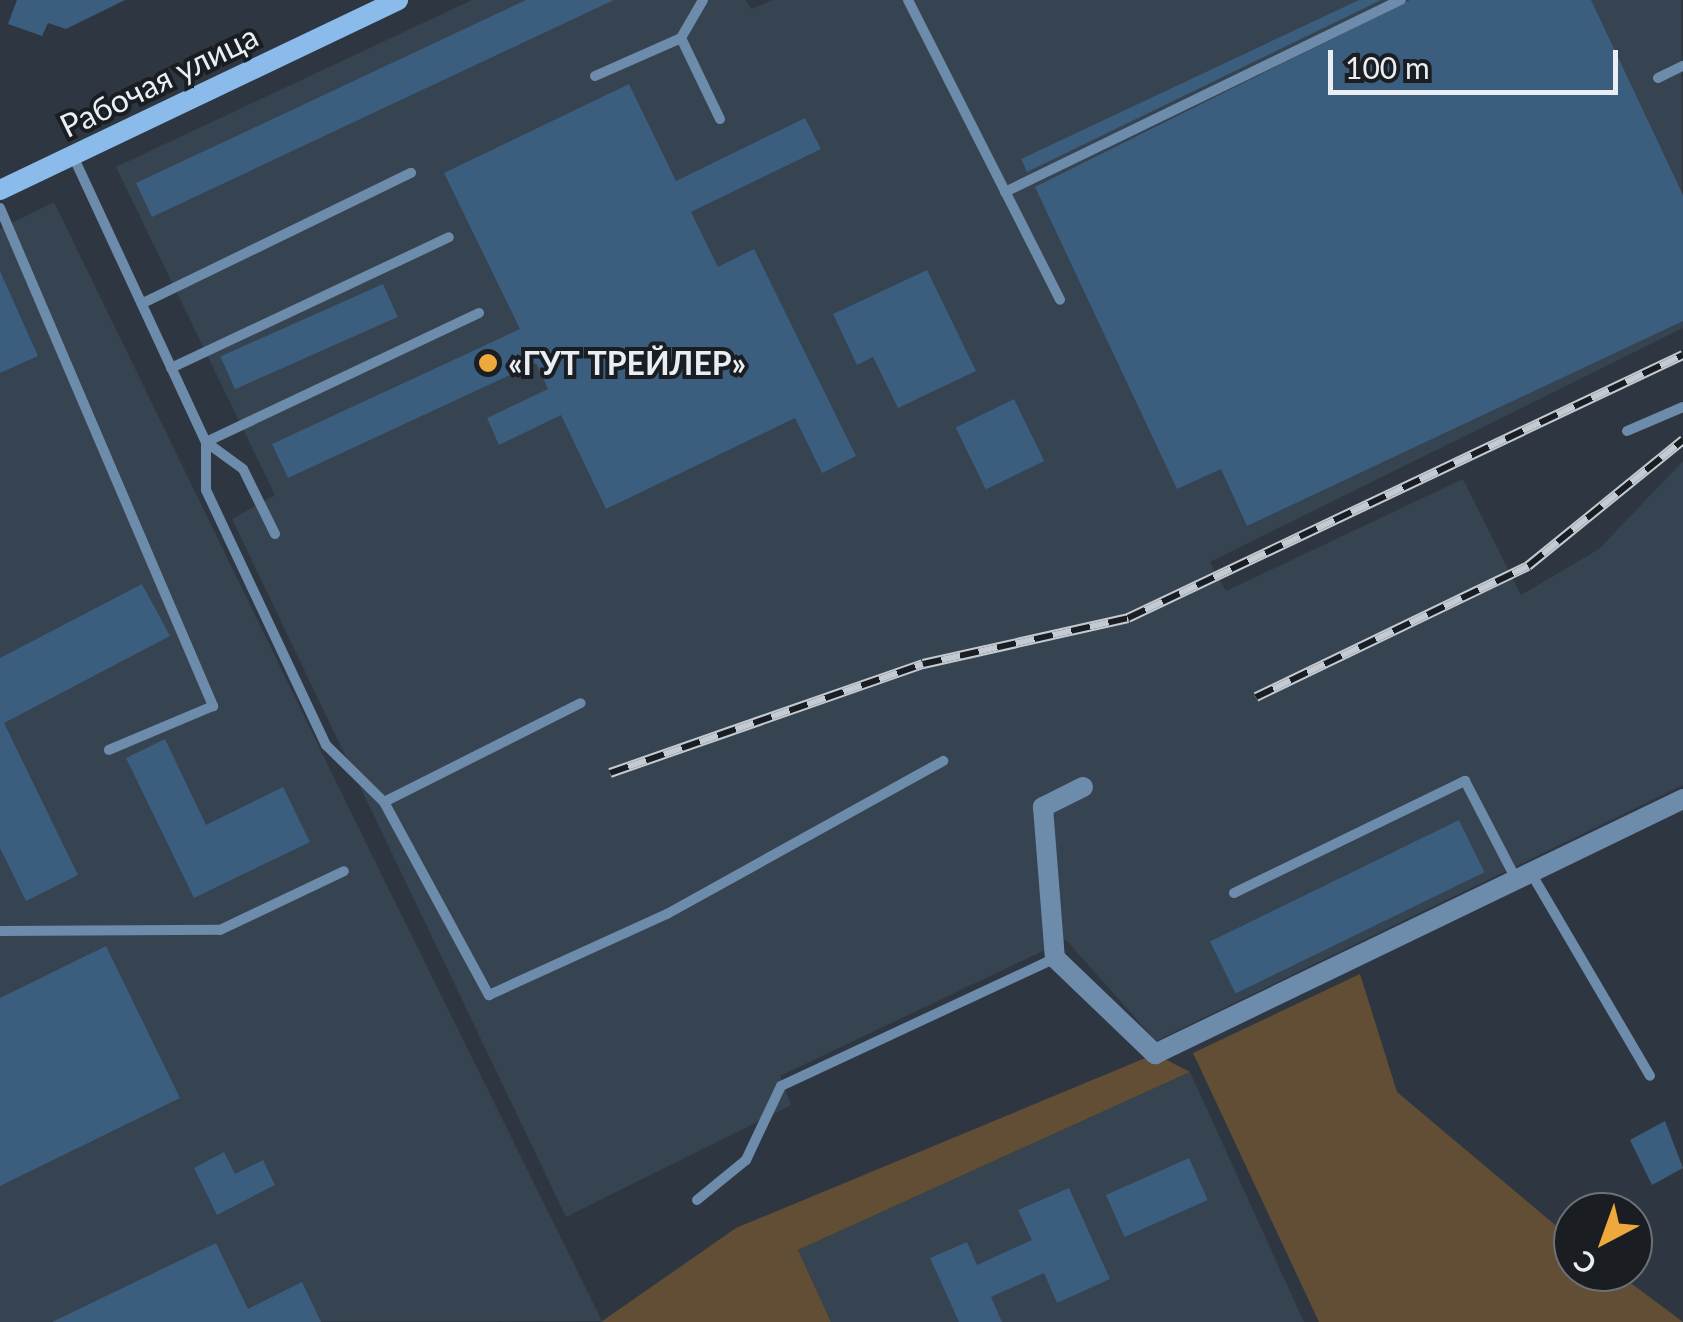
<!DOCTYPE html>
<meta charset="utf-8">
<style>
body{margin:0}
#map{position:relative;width:1683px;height:1322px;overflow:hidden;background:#2e3741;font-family:Lato,sans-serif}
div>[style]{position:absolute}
.built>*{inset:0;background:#364351}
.green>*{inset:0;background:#614e34}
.building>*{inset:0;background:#3b5d7e;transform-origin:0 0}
.service>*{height:10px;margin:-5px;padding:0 5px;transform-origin:5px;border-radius:5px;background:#6d8baa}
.minor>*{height:20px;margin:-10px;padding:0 10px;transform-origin:10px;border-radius:10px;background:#6d8baa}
.secondary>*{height:20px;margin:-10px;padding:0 10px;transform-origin:10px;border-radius:10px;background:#8abbeb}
.rail>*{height:10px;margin-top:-5px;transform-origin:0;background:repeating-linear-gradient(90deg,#1a1e23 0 19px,#c4cad2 0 38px);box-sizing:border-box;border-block:2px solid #c4cad2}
.dots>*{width:28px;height:28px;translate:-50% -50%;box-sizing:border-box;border:5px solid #1a1e23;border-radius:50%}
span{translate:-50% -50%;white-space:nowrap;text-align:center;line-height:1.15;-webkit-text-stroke:8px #1a1e23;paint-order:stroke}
.street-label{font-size:32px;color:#e9eef5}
.poi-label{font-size:32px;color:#e9eef5;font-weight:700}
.left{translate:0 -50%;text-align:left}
.north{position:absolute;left:1553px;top:1192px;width:100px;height:100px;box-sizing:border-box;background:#1a1e23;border:2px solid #6d7177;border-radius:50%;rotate:221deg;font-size:28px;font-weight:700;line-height:40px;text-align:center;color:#e9eef5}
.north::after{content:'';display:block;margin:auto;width:35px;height:45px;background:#eea83c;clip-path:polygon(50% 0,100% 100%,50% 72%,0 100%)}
.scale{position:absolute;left:1328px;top:50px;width:290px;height:45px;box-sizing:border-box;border:5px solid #e9eef5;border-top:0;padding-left:12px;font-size:30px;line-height:35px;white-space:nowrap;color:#e9eef5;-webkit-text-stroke:8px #1a1e23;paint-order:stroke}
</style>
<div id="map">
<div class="built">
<div style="clip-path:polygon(472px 0,746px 0,751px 9px,773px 0,1681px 0,1683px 328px,1210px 562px,1226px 591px,1463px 479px,1521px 595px,1599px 549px,1683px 461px,1683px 785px,1156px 1041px,1066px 940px,780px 1076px,791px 1105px,566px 1217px,232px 519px,275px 495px,116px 167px)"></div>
<div style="clip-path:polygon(54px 202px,364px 839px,602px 1321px,0 1322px,0 229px)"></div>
<div style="clip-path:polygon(1190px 1072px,1304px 1322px,831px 1322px,798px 1250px)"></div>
</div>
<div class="green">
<div style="clip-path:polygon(1360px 974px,1397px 1092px,1573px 1240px,1573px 1272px,1616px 1272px,1683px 1322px,1319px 1322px,1193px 1053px)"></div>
<div style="clip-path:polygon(1155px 1054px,1190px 1072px,798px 1250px,831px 1322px,601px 1322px,736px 1228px)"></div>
</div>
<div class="building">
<div style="clip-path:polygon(17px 0,125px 0,66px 29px,48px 23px,42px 36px,8px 24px)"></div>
<div style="clip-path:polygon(526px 0,614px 0,152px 217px,136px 183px)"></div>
<div style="clip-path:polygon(1359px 0,1381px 0,1027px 172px,1021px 159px)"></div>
<div style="clip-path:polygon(1410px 0,1591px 0,1683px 195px,1683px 321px,1247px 526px,1221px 469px,1177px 489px,1035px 187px)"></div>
<div style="clip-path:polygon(629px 84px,676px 181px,805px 118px,821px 149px,691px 212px,718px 267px,754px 249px,856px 456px,822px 473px,795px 418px,606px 509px,561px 415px,499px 445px,487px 418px,548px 389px,536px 363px,288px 478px,272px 444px,520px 329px,444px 173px)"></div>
<div style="clip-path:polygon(927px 270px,976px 371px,898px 408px,873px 357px,857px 365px,833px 314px)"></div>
<div style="clip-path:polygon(0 271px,38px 356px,0 373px)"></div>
<div style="left:383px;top:284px;width:36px;height:178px;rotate:66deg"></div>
<div style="left:1014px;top:399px;width:69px;height:65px;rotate:64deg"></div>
<div style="clip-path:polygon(142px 584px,170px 636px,4px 723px,78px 875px,26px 901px,0 848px,0 658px)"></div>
<div style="clip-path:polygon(165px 739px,206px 825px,283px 787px,310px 842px,194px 898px,126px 758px)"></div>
<div style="left:1459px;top:820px;width:58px;height:277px;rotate:64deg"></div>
<div style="clip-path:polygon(106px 946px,180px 1098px,0 1186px,0 998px)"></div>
<div style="clip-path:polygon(1665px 1121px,1683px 1168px,1652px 1185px,1630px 1140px)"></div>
<div style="clip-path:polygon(224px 1152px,235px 1174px,263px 1160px,275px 1185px,217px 1215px,194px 1168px)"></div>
<div style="left:1189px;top:1158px;width:46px;height:91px;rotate:66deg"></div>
<div style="clip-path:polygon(1069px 1188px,1110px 1279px,1057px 1303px,1044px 1273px,991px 1297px,1002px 1322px,959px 1322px,930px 1258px,967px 1242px,977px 1265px,1032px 1240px,1018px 1210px)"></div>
<div style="clip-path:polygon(216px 1243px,248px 1309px,302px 1282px,321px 1322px,52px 1322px)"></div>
</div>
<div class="service">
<div style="left:703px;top:0;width:44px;rotate:120.1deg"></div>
<div style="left:681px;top:38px;width:90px;rotate:64.3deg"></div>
<div style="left:908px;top:0;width:336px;rotate:63.1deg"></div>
<div style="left:595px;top:76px;width:94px;rotate:-23.8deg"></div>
<div style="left:1658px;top:78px;width:28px;rotate:-26deg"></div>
<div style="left:73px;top:156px;width:315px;rotate:65.1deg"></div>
<div style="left:206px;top:442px;width:48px;rotate:90deg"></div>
<div style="left:206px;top:490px;width:282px;rotate:64.8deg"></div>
<div style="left:326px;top:745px;width:81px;rotate:44.5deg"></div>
<div style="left:384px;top:802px;width:220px;rotate:61.5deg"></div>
<div style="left:489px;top:995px;width:196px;rotate:-24.5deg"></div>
<div style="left:667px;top:914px;width:316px;rotate:-29deg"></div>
<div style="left:1005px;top:192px;width:440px;rotate:-25.9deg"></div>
<div style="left:0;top:208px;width:542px;rotate:66.84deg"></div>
<div style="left:213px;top:706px;width:113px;rotate:157.1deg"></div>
<div style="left:143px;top:303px;width:298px;rotate:-25.9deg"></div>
<div style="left:171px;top:368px;width:307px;rotate:-25.2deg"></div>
<div style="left:1627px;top:431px;width:61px;rotate:-23.2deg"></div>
<div style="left:275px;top:534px;width:72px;rotate:-116.2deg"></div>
<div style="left:243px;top:469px;width:46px;rotate:-143.9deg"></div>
<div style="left:206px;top:442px;width:302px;rotate:-25.3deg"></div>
<div style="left:384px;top:802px;width:220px;rotate:-26.7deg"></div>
<div style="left:1531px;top:873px;width:235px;rotate:59.6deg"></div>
<div style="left:1234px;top:893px;width:257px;rotate:-25.9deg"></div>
<div style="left:1465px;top:781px;width:110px;rotate:62.5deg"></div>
<div style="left:0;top:931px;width:220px;rotate:-0.3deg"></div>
<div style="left:220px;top:930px;width:137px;rotate:-25.4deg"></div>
<div style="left:697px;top:1200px;width:63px;rotate:-39.2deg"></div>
<div style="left:746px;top:1160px;width:82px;rotate:-64.7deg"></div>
<div style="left:781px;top:1086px;width:302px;rotate:-25deg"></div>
</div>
<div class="minor">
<div style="left:1083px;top:787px;width:45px;rotate:153.4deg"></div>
<div style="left:1043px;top:807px;width:151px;rotate:85.5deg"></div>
<div style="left:1055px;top:958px;width:139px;rotate:43.8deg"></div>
<div style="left:1155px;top:1054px;width:586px;rotate:-25.78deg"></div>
</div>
<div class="secondary">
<div style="left:0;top:190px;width:441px;rotate:-25.5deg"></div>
</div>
<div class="rail">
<div style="left:1256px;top:697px;width:302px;rotate:-25.7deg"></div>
<div style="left:1528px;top:566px;width:200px;rotate:-39.1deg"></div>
<div style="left:610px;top:773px;width:331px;rotate:-19.2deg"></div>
<div style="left:923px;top:664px;width:210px;rotate:-12.6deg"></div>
<div style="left:1128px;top:618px;width:614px;rotate:-25.36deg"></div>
</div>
<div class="dots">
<div style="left:488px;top:363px;background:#eea83c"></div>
</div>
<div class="street-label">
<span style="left:159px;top:81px;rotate:-26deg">Рабочая улица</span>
</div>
<div class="poi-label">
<span class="left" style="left:508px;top:363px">«ГУТ ТРЕЙЛЕР»</span>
</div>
<div class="north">С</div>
<div class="scale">100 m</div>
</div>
